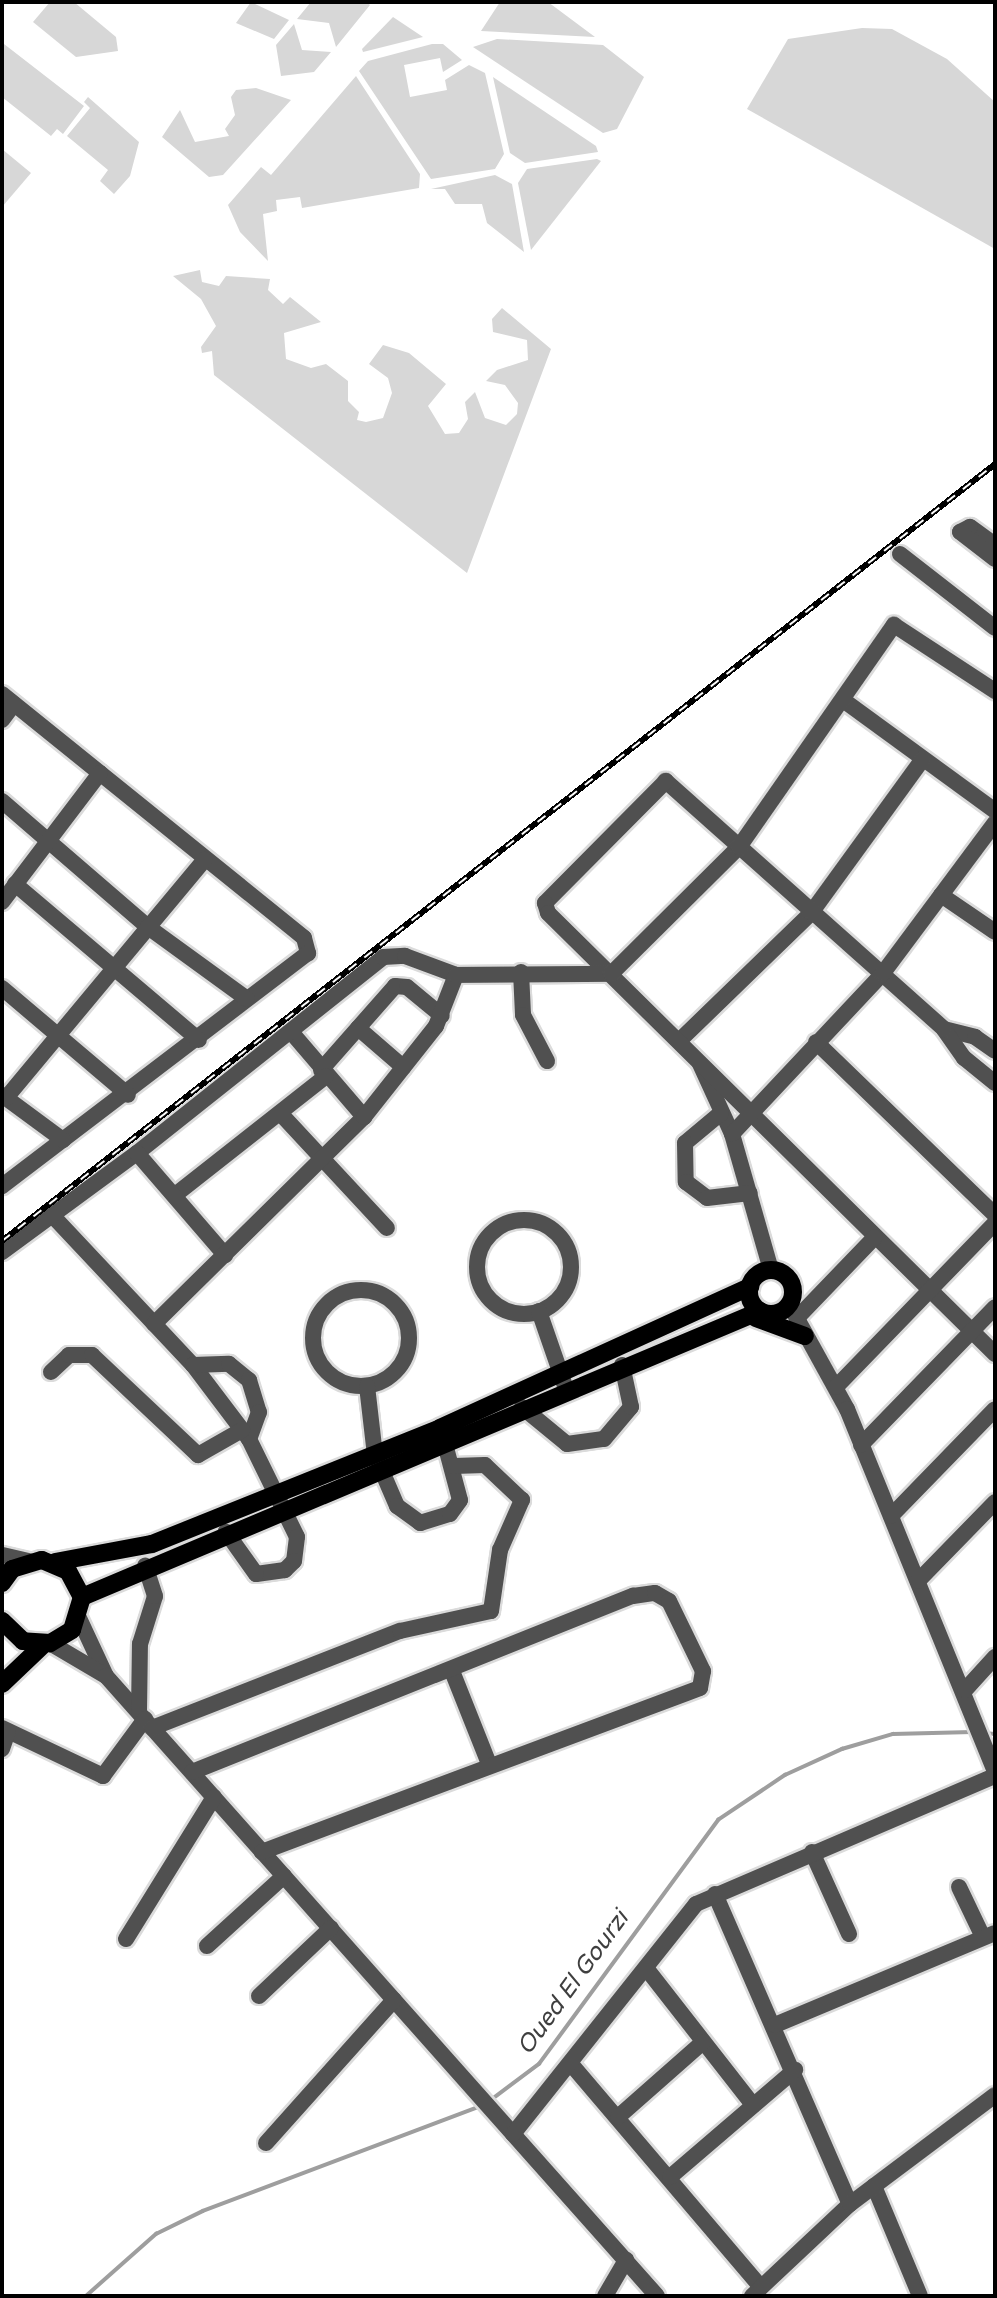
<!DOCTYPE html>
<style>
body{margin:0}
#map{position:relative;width:997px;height:2298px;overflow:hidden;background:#fff;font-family:"Varela Round",sans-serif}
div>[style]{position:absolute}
.green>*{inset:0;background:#d7d7d7}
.stream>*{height:3.5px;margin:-1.75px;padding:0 1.75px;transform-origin:1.75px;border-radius:1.75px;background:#9e9e9e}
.roads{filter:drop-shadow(2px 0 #dbdbdb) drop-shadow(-2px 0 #dbdbdb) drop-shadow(0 2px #dbdbdb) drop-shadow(0 -2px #dbdbdb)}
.minor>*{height:16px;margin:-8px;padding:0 8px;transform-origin:8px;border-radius:8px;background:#505050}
.minor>.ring{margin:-8px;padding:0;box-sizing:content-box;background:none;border:16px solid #505050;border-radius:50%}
.major>*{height:18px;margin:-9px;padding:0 9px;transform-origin:9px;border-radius:9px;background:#000}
.major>.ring{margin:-9px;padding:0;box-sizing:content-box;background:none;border:18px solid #000;border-radius:50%}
.rail>*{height:6px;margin-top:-3px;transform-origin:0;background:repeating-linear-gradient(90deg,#fff 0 10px,#000 0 20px);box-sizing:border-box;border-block:2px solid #000}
span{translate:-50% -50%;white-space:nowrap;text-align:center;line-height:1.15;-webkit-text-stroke:7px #fff;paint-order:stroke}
.water-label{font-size:24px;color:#3f3f3f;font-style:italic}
.frame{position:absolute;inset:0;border:4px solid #000;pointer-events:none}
</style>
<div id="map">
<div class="green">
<div style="clip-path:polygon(50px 2px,74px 2px,116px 37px,118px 51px,76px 57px,33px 22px)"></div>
<div style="clip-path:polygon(251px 2px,289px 20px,274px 39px,236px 23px)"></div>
<div style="clip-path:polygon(311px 2px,367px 2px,370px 5px,336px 47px,329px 23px,297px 19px)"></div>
<div style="clip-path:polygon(500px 2px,548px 2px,595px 37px,481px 31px)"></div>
<div style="clip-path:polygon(393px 17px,423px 37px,363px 52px,362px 49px)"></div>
<div style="clip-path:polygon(294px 24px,302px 50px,331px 52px,314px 72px,281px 76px,276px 45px)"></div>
<div style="clip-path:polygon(862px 28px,892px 29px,947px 59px,995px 102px,995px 249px,747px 109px,788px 39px)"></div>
<div style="clip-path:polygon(497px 39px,603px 45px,644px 77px,617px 129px,603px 133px,473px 47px)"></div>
<div style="clip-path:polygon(4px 44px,84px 106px,63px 134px,57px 129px,51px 136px,2px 97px)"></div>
<div style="clip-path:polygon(432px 44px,443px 44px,462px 60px,443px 72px,440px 58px,404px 65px,410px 97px,447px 90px,445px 80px,469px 65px,485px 73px,504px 154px,495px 169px,431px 179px,359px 71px,368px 61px)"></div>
<div style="clip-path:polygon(356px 76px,420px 174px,419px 188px,302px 208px,300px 197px,276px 200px,277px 211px,263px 214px,268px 261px,240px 232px,228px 205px,261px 167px,271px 175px)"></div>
<div style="clip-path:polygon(493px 77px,596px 146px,598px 152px,525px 163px,510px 153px)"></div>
<div style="clip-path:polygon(256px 88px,291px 100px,223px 175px,209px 177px,162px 137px,180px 110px,195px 142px,229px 136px,225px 129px,235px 115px,231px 97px,236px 90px)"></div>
<div style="clip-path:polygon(88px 97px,139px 142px,130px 176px,114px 194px,100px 181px,108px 170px,67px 136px,90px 108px,84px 102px)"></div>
<div style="clip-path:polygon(2px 149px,31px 173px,2px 207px)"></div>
<div style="clip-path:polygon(597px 159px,601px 161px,531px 250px,518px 183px,527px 169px)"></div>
<div style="clip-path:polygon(495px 175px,512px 184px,524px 252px,487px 223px,482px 204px,455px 204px,445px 189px,431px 189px)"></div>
<div style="clip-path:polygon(200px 270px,202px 282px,219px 286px,226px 276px,270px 279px,268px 290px,283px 304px,290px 297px,321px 322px,284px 333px,286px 359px,311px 368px,326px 364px,348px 381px,348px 401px,359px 412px,357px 420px,366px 422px,383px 418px,392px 393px,388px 378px,369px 364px,383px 345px,409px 353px,446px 384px,428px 406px,445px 434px,459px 433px,468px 419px,465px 402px,475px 392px,485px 418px,506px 425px,517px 414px,518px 403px,505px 385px,486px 381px,497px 370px,528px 360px,527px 340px,493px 332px,492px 319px,502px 308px,551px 349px,467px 573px,214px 375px,212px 351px,202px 353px,201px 347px,216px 326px,201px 299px,173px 276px)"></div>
</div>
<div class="stream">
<div style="left:983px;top:1733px;width:12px;rotate:5deg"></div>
<div style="left:491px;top:2100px;width:60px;rotate:-36.9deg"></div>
<div style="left:539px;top:2064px;width:303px;rotate:-53.7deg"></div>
<div style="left:718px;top:1820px;width:81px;rotate:-33.9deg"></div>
<div style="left:785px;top:1775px;width:63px;rotate:-24.5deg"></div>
<div style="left:842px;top:1749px;width:53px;rotate:-16.4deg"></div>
<div style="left:893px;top:1734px;width:79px;rotate:-1.5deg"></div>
<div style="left:86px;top:2296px;width:94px;rotate:-41.5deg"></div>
<div style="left:156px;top:2234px;width:52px;rotate:-26.1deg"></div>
<div style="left:203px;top:2211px;width:297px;rotate:-20.7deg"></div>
</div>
<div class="roads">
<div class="minor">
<div style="left:995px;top:545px;width:31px;rotate:-144deg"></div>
<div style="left:970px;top:527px;width:11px;rotate:153deg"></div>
<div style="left:960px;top:532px;width:44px;rotate:37.6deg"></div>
<div style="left:900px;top:554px;width:120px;rotate:37.9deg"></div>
<div style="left:2px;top:694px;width:388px;rotate:38.9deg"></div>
<div style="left:304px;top:938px;width:16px;rotate:75deg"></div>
<div style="left:308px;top:953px;width:385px;rotate:142.7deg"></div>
<div style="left:843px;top:700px;width:188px;rotate:36.1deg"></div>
<div style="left:2px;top:720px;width:20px;rotate:-53deg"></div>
<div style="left:2px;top:801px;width:193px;rotate:40.8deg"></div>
<div style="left:148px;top:927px;width:122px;rotate:36deg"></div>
<div style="left:15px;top:884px;width:241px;rotate:40.3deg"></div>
<div style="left:941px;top:895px;width:65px;rotate:34.4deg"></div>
<div style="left:2px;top:902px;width:162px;rotate:-52.8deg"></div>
<div style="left:521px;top:972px;width:43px;rotate:87.3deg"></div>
<div style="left:523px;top:1015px;width:52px;rotate:62.4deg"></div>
<div style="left:2px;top:988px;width:165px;rotate:40.3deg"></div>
<div style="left:358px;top:1028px;width:60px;rotate:40.9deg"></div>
<div style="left:944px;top:1029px;width:32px;rotate:14deg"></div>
<div style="left:975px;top:1037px;width:24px;rotate:35deg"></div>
<div style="left:292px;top:1033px;width:111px;rotate:49.4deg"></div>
<div style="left:679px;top:1041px;width:184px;rotate:-44.1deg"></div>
<div style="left:811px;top:913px;width:190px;rotate:-54deg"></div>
<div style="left:816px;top:1042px;width:249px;rotate:44deg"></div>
<div style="left:700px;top:1064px;width:77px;rotate:65.4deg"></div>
<div style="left:732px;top:1134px;width:141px;rotate:74deg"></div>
<div style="left:321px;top:1070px;width:112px;rotate:-48.6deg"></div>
<div style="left:395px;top:986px;width:12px;rotate:5deg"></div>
<div style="left:407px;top:987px;width:45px;rotate:39.6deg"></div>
<div style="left:995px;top:1083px;width:40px;rotate:-141deg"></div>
<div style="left:964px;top:1058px;width:35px;rotate:-125deg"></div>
<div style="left:944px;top:1029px;width:373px;rotate:-138.3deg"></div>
<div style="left:666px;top:781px;width:172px;rotate:134.8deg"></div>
<div style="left:545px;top:903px;width:10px;rotate:73deg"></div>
<div style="left:548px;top:913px;width:628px;rotate:44.61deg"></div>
<div style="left:2px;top:1095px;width:76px;rotate:36.4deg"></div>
<div style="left:6px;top:1098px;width:310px;rotate:-50.2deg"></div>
<div style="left:280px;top:1113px;width:157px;rotate:47.1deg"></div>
<div style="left:721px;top:1113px;width:47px;rotate:140.2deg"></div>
<div style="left:685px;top:1143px;width:39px;rotate:89deg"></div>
<div style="left:686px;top:1182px;width:26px;rotate:37deg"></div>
<div style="left:707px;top:1198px;width:43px;rotate:-6.6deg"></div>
<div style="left:732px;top:1134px;width:221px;rotate:-46.8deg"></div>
<div style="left:883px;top:973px;width:187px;rotate:-53.3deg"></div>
<div style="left:137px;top:1153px;width:315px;rotate:-38.5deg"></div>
<div style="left:383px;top:957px;width:22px;rotate:-3deg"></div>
<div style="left:405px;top:956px;width:54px;rotate:20.4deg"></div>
<div style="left:175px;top:1195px;width:192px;rotate:-38.2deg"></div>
<div style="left:51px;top:1214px;width:207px;rotate:46.8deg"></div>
<div style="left:193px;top:1365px;width:93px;rotate:52.9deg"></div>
<div style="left:249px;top:1439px;width:109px;rotate:63.9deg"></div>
<div style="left:297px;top:1537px;width:24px;rotate:97deg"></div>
<div style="left:294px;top:1561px;width:13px;rotate:135deg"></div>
<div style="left:285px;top:1570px;width:29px;rotate:172deg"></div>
<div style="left:256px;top:1574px;width:52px;rotate:-125.5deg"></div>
<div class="ring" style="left:477px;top:1220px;width:78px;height:78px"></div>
<div style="left:2px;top:1252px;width:167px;rotate:-36.3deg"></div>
<div style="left:137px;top:1153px;width:135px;rotate:49.2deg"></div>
<div class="ring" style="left:313px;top:1290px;width:80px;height:80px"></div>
<div style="left:789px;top:1304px;width:120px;rotate:61.1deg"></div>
<div style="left:847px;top:1409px;width:391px;rotate:67.8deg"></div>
<div style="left:539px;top:1311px;width:83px;rotate:70.9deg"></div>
<div style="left:797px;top:1318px;width:112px;rotate:-46.1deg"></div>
<div style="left:154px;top:1324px;width:295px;rotate:-44.6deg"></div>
<div style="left:364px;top:1117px;width:116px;rotate:-51.6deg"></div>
<div style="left:436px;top:1026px;width:55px;rotate:-68.6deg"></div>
<div style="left:456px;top:975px;width:155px;rotate:-0.4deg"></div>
<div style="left:611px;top:974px;width:180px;rotate:-44.8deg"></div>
<div style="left:739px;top:847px;width:271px;rotate:-55.1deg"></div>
<div style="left:894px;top:625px;width:121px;rotate:33.2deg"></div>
<div style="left:193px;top:1365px;width:36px;rotate:-2deg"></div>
<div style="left:229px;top:1364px;width:26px;rotate:39deg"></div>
<div style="left:249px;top:1380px;width:34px;rotate:73deg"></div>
<div style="left:259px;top:1412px;width:29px;rotate:110deg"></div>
<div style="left:51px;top:1372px;width:25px;rotate:-43deg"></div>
<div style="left:69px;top:1355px;width:23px"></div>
<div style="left:92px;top:1355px;width:146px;rotate:43.3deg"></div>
<div style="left:198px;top:1455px;width:51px;rotate:-29.6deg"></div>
<div style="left:367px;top:1386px;width:69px;rotate:83.4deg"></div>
<div style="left:375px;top:1455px;width:56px;rotate:66.7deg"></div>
<div style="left:397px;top:1506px;width:29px;rotate:36deg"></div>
<div style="left:420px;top:1523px;width:31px;rotate:-17deg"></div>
<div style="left:450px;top:1514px;width:17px;rotate:-54deg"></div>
<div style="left:460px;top:1500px;width:69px;rotate:-105deg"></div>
<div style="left:836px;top:1387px;width:228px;rotate:-45.9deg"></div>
<div style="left:522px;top:1407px;width:58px;rotate:39.4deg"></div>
<div style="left:567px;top:1444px;width:37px;rotate:-8deg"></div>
<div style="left:604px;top:1439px;width:42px;rotate:-49.8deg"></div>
<div style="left:631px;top:1407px;width:43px;rotate:-102.1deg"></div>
<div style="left:861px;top:1445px;width:192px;rotate:-45.8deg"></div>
<div style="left:891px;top:1516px;width:149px;rotate:-45.8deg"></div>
<div style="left:2px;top:1555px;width:27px;rotate:13deg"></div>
<div style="left:918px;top:1581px;width:110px;rotate:-45.7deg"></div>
<div style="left:79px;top:1618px;width:62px;rotate:65.1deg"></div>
<div style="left:50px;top:1643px;width:65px;rotate:30.5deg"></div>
<div style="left:106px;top:1676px;width:829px;rotate:48.37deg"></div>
<div style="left:452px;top:1671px;width:100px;rotate:68.3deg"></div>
<div style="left:965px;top:1690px;width:45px;rotate:-47.7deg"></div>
<div style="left:139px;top:1712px;width:68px;rotate:-89.2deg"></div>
<div style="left:140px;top:1644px;width:50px;rotate:-72.6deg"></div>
<div style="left:155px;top:1596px;width:32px;rotate:-108deg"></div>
<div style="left:2px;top:1728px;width:112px;rotate:25.4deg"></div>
<div style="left:103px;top:1776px;width:71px;rotate:-53.6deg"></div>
<div style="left:152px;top:1728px;width:266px;rotate:-21.4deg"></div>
<div style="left:400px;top:1631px;width:93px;rotate:-12.4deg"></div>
<div style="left:491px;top:1611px;width:62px;rotate:-81.6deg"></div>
<div style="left:500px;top:1550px;width:55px;rotate:-66.3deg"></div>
<div style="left:522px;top:1500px;width:51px;rotate:-136.6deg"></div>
<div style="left:485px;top:1465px;width:31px;rotate:178deg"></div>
<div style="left:2px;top:1749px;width:18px;rotate:-71deg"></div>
<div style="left:192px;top:1772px;width:475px;rotate:-21.8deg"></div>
<div style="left:633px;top:1596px;width:22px;rotate:-8deg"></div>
<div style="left:655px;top:1593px;width:16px;rotate:30deg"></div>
<div style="left:669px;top:1601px;width:78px;rotate:64.1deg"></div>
<div style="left:703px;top:1671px;width:17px;rotate:100deg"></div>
<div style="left:700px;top:1688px;width:468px;rotate:159.5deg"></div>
<div style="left:812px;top:1852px;width:90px;rotate:65.7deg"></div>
<div style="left:959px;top:1887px;width:55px;rotate:64.4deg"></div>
<div style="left:715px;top:1894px;width:338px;rotate:66.5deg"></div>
<div style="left:126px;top:1939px;width:167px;rotate:-58.2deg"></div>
<div style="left:207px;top:1946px;width:104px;rotate:-42.3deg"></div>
<div style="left:646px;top:1968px;width:174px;rotate:52deg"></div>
<div style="left:259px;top:1996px;width:99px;rotate:-43.4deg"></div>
<div style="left:775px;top:2025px;width:238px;rotate:-22.7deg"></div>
<div style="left:571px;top:2064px;width:293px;rotate:49.6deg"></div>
<div style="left:618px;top:2117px;width:113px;rotate:-41.4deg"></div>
<div style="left:513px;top:2134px;width:294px;rotate:-51.5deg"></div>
<div style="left:696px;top:1904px;width:325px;rotate:-23.2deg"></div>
<div style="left:266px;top:2143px;width:192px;rotate:-48.2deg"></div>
<div style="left:670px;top:2177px;width:165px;rotate:-40.6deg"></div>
<div style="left:874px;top:2186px;width:119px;rotate:67.3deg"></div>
<div style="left:605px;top:2296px;width:42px;rotate:-59.7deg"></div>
<div style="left:752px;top:2296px;width:134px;rotate:-43.2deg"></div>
<div style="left:850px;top:2204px;width:181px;rotate:-36.9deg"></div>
</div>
<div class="major">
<div class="ring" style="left:749px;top:1270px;width:26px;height:26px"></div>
<div style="left:756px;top:1318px;width:52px;rotate:20.2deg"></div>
<div style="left:55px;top:1562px;width:99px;rotate:-10.5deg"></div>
<div style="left:152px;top:1544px;width:310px;rotate:-21.9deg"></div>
<div style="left:440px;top:1428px;width:341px;rotate:-24.5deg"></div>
<div style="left:2px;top:1583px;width:17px;rotate:-54deg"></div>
<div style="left:12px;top:1569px;width:31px;rotate:-17deg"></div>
<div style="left:42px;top:1560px;width:28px;rotate:23deg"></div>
<div style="left:68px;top:1571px;width:30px;rotate:62deg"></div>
<div style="left:82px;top:1597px;width:34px;rotate:107deg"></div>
<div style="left:72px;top:1630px;width:26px;rotate:149deg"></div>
<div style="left:50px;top:1643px;width:27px;rotate:-176deg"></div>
<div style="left:23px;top:1641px;width:29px;rotate:-136deg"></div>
<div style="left:82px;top:1597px;width:736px;rotate:-22.87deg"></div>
<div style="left:2px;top:1684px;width:58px;rotate:-43.6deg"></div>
</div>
</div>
<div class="rail">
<div style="left:2px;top:1241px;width:1261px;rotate:-38.04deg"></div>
</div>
<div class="water-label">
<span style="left:573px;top:1983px;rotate:-54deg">Oued El Gourzi</span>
</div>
<div class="frame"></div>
</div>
